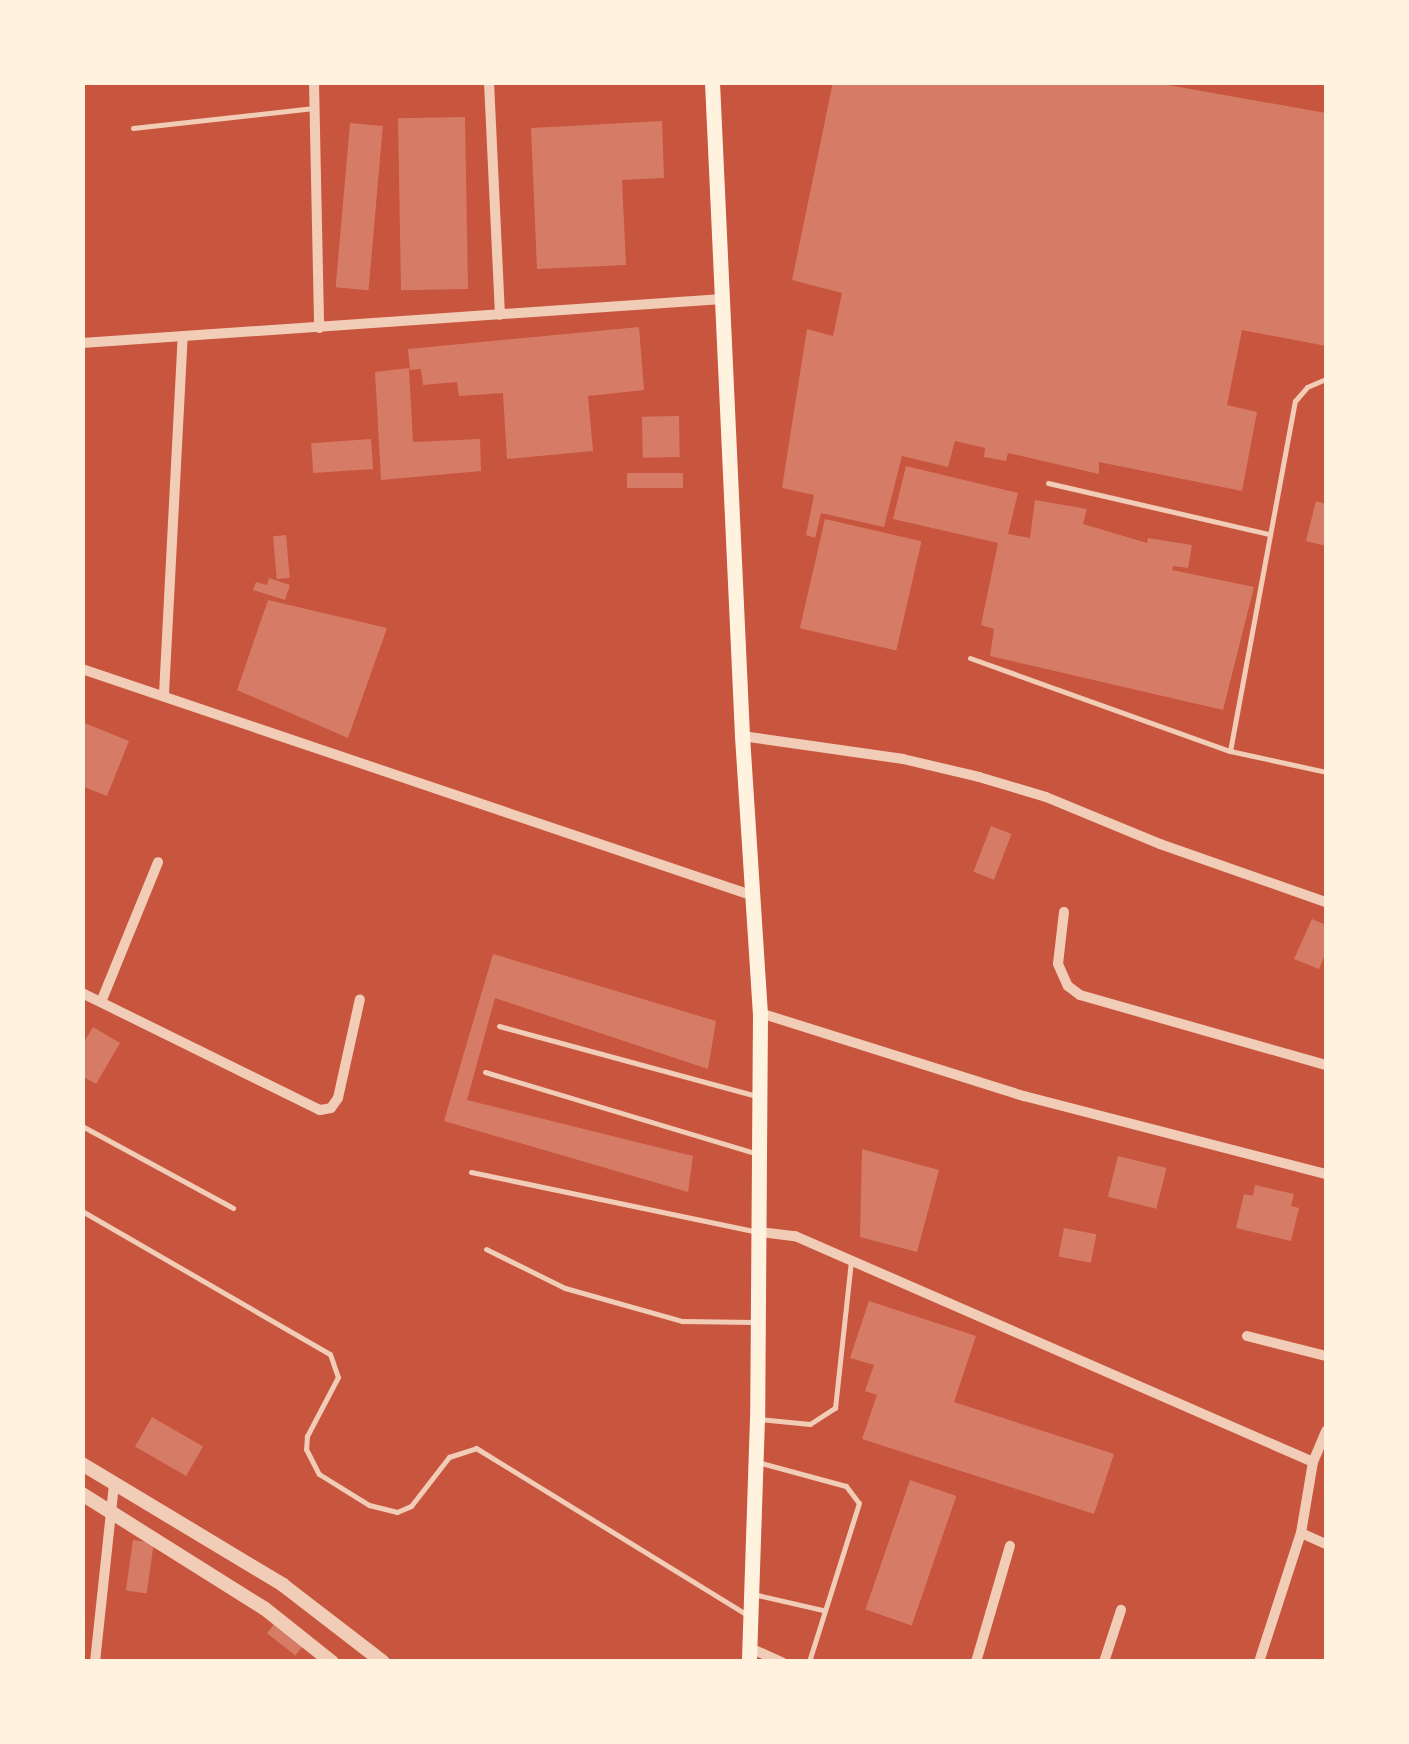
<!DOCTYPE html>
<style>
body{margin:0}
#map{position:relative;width:1409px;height:1744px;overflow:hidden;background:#c8553d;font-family:Overpass,sans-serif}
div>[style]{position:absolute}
.building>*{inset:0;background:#d67c66;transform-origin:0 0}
.service>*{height:5px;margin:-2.5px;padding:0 2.5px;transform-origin:2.5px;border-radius:2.5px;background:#f1ccb7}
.minor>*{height:10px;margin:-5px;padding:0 5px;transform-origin:5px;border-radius:5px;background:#f1ccb7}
.tertiary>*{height:14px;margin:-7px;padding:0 7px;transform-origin:7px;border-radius:7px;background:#f1ccb7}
.secondary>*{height:15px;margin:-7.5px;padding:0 7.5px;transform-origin:7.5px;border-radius:7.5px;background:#fff3e0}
span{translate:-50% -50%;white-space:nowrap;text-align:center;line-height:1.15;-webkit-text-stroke:10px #fff3e0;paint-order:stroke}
.frame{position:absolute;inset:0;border:85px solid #fff3e0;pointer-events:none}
</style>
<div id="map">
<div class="building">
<div style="clip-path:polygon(833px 82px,1151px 82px,1326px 113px,1326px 346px,1242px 330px,1227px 405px,1257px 412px,1242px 491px,1099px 462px,1099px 474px,1008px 453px,1006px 461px,984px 457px,985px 448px,955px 441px,948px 467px,902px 456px,884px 527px,821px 513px,815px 538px,806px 535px,814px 495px,782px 488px,807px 329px,833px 336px,842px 293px,792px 280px)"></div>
<div style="left:465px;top:117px;width:172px;height:67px;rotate:89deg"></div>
<div style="clip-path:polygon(662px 121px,664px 178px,622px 180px,626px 265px,537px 269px,531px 128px)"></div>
<div style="left:350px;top:123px;width:33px;height:165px;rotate:5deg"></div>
<div style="clip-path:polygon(639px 327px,644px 390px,588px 396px,593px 451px,507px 459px,503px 393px,459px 396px,457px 382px,423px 385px,421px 369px,410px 370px,408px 349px)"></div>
<div style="clip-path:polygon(409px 368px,413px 442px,480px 439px,481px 471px,381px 480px,375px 372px)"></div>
<div style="left:679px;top:416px;width:41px;height:37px;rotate:89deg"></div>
<div style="left:371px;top:439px;width:30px;height:60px;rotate:86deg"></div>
<div style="clip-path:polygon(906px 466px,1018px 493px,1008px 534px,1030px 538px,1035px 500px,1087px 509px,1083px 524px,1147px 543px,1148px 538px,1192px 545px,1188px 568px,1173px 566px,1172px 570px,1254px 587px,1223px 710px,990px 656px,994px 629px,981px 625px,998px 543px,893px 519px)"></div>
<div style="left:683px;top:473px;width:15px;height:56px;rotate:90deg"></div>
<div style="clip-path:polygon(1316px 501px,1326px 504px,1326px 546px,1306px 541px)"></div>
<div style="left:825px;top:519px;width:99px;height:112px;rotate:13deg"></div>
<div style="left:286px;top:535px;width:43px;height:13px;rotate:85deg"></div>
<div style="clip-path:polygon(269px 578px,290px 585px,285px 600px,253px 590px,256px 582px,267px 585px)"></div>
<div style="clip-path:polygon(268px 600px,387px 628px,348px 738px,237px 690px)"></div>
<div style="clip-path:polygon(82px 722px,129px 741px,107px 796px,82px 786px)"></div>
<div style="left:991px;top:826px;width:22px;height:49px;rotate:21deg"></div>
<div style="clip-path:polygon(1312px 919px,1326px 925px,1326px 952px,1319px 969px,1294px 959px)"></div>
<div style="clip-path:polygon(493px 954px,716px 1021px,708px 1069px,495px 998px,467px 1100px,693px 1156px,688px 1192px,444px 1121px)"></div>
<div style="clip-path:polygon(93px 1027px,120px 1043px,96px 1084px,82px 1076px,82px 1045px)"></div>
<div style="clip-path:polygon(862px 1149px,939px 1170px,917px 1252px,860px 1237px)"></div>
<div style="left:1118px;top:1156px;width:50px;height:42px;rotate:14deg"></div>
<div style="clip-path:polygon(1255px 1185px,1294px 1194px,1291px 1206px,1299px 1208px,1291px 1241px,1236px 1228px,1244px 1194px,1253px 1196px)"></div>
<div style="left:1064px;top:1228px;width:33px;height:29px;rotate:11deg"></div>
<div style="clip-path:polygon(869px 1301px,976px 1336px,954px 1402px,1114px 1454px,1094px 1514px,862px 1439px,877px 1395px,865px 1391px,874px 1365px,850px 1358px)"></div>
<div style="left:152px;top:1417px;width:59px;height:34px;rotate:30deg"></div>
<div style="left:910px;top:1480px;width:49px;height:137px;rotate:19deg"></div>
<div style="left:133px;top:1540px;width:21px;height:51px;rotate:8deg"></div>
<div style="left:275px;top:1623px;width:36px;height:13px;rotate:38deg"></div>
</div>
<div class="service">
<div style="left:133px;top:128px;width:182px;rotate:-6.3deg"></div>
<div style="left:1048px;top:483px;width:227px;rotate:13deg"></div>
<div style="left:970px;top:658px;width:276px;rotate:19.7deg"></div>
<div style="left:1230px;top:751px;width:98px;rotate:12.3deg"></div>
<div style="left:1230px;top:751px;width:356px;rotate:-79.5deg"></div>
<div style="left:1295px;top:401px;width:18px;rotate:-49deg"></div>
<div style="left:1307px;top:387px;width:21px;rotate:-23deg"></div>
<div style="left:499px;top:1026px;width:266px;rotate:15.2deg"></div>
<div style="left:485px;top:1072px;width:282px;rotate:16.7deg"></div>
<div style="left:82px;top:1126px;width:172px;rotate:28.5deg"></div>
<div style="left:471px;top:1172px;width:292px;rotate:11.8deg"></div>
<div style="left:82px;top:1211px;width:286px;rotate:30deg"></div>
<div style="left:330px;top:1354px;width:24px;rotate:71deg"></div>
<div style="left:338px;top:1377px;width:67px;rotate:117.7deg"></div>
<div style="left:307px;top:1436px;width:13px;rotate:94deg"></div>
<div style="left:306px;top:1449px;width:28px;rotate:63deg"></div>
<div style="left:319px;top:1474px;width:59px;rotate:31.8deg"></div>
<div style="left:369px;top:1505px;width:29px;rotate:14deg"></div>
<div style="left:397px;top:1512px;width:15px;rotate:-23deg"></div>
<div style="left:411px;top:1506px;width:62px;rotate:-52.2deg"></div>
<div style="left:449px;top:1457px;width:28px;rotate:-18deg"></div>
<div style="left:476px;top:1448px;width:317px;rotate:31.6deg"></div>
<div style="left:486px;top:1249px;width:88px;rotate:26.3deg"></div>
<div style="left:565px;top:1288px;width:122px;rotate:15.8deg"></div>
<div style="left:682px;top:1321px;width:73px;rotate:0.8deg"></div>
<div style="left:760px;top:1419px;width:50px;rotate:5.7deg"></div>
<div style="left:810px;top:1424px;width:30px;rotate:-33deg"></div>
<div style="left:835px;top:1408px;width:148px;rotate:-83.8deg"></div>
<div style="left:757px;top:1462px;width:92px;rotate:15.1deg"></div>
<div style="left:846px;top:1486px;width:21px;rotate:53deg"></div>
<div style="left:859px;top:1503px;width:167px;rotate:107.5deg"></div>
<div style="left:753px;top:1594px;width:72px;rotate:12.9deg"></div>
</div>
<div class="minor">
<div style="left:314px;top:82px;width:246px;rotate:88.8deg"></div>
<div style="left:489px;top:82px;width:233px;rotate:87.3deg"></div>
<div style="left:82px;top:343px;width:642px;rotate:-3.93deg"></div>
<div style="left:82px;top:669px;width:706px;rotate:18.67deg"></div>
<div style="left:164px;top:694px;width:358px;rotate:-87deg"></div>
<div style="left:742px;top:736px;width:163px;rotate:8.1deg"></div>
<div style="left:903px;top:759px;width:78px;rotate:13.3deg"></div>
<div style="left:979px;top:777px;width:70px;rotate:16.6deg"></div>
<div style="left:1046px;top:797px;width:123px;rotate:22.4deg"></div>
<div style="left:1160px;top:844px;width:176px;rotate:19.3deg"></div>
<div style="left:1064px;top:912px;width:52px;rotate:96.6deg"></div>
<div style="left:1058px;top:964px;width:24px;rotate:66deg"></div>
<div style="left:1068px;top:986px;width:15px;rotate:37deg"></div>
<div style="left:1080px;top:995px;width:256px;rotate:15.9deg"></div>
<div style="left:82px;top:993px;width:265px;rotate:26.2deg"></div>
<div style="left:320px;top:1110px;width:11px;rotate:-10deg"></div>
<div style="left:331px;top:1108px;width:12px;rotate:-55deg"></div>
<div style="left:338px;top:1098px;width:101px;rotate:-77.5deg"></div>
<div style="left:101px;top:1002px;width:151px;rotate:-67.8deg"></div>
<div style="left:760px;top:1013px;width:277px;rotate:17.5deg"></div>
<div style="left:1024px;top:1096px;width:312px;rotate:14.5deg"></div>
<div style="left:760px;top:1232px;width:35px;rotate:7deg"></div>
<div style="left:795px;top:1236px;width:565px;rotate:23.57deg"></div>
<div style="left:1247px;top:1336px;width:81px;rotate:14.2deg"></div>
<div style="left:1301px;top:1533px;width:27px;rotate:24deg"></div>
<div style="left:750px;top:1648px;width:35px;rotate:24deg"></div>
<div style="left:95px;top:1662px;width:180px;rotate:-83.9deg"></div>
<div style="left:976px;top:1662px;width:121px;rotate:-73.7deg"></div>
<div style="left:1104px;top:1662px;width:55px;rotate:-71.9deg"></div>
<div style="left:1259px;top:1662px;width:136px;rotate:-72deg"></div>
<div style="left:1301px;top:1533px;width:72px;rotate:-80.4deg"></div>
<div style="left:1313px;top:1462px;width:34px;rotate:-67deg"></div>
</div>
<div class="tertiary">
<div style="left:82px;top:1464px;width:235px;rotate:31deg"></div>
<div style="left:283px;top:1585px;width:126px;rotate:37.6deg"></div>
<div style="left:82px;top:1494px;width:215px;rotate:32.1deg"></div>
<div style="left:264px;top:1608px;width:87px;rotate:38.5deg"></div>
</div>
<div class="secondary">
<div style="left:712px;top:82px;width:655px;rotate:87.37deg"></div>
<div style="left:742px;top:736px;width:278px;rotate:86.3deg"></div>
<div style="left:760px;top:1013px;width:405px;rotate:90.4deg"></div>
<div style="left:757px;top:1418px;width:244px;rotate:91.9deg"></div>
</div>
<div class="frame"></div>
</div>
